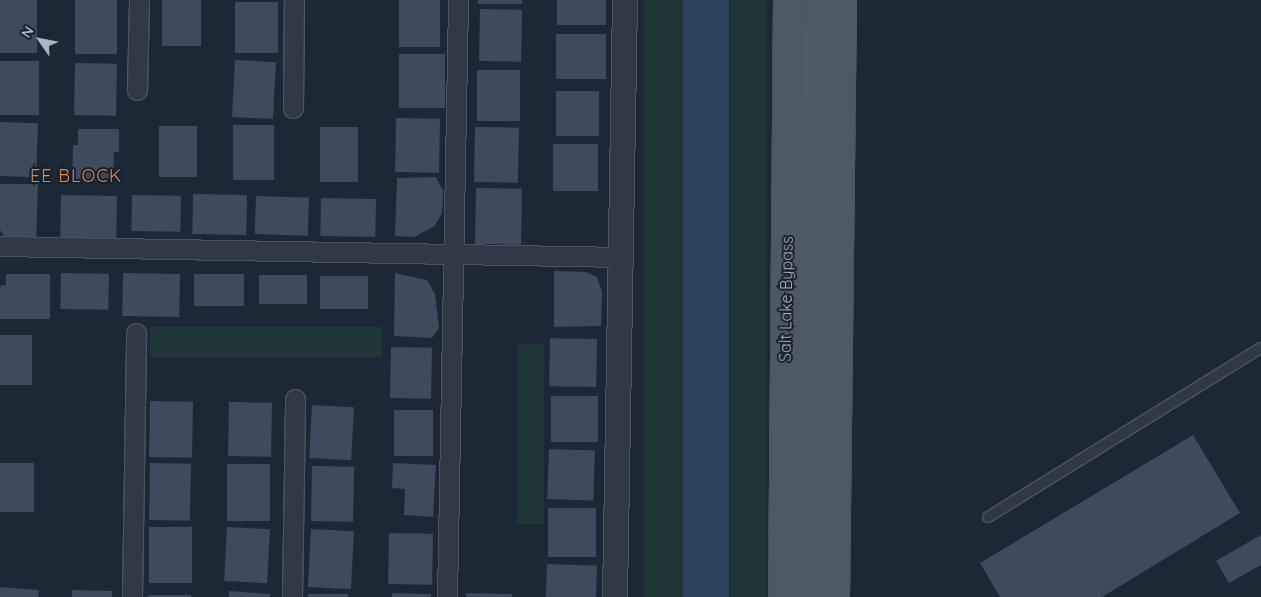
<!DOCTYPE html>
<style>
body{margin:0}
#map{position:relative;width:1261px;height:597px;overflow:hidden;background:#1d2836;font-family:Quicksand,sans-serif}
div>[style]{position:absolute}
.green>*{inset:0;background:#1f3538;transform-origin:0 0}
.water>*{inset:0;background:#2d425d;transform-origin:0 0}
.building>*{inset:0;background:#3e4b5c;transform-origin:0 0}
.roads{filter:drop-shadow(1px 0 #4b5562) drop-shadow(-1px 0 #4b5562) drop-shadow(0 1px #4b5562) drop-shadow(0 -1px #4b5562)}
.service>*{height:10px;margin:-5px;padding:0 5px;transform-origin:5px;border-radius:5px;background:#303a47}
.minor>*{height:19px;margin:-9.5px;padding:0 9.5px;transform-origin:9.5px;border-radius:9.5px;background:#303a47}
.tertiary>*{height:24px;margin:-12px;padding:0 12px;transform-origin:12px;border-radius:12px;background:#303a47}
.primary>*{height:28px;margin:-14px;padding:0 14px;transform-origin:14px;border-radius:14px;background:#4e5968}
span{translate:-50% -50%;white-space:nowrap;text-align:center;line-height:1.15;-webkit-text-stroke:4px #161f2b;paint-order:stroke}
.street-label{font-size:16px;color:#aab5c5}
.neighbourhood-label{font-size:18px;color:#db8a4f;letter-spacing:1px}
.north{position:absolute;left:15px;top:15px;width:50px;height:50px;-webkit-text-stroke:4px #161f2b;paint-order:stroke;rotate:303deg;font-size:14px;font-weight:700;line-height:20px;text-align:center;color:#aab5c5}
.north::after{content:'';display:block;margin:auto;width:18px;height:22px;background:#aab5c5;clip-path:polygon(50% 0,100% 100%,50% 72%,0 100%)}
</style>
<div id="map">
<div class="green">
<div style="left:644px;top:0;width:39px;height:597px"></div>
<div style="left:730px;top:0;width:37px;height:597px"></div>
<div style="left:150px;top:327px;width:232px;height:30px"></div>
<div style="left:544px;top:344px;width:180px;height:27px;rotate:90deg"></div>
</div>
<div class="water">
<div style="left:683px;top:0;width:46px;height:597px"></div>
</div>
<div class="building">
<div style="left:0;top:0;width:37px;height:53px"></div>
<div style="left:75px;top:0;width:42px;height:54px"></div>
<div style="left:162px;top:0;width:39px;height:46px"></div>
<div style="left:399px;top:0;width:41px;height:47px"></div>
<div style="left:478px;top:0;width:44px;height:4px"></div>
<div style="left:557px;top:0;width:49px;height:25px"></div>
<div style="left:235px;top:2px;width:43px;height:51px"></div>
<div style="left:480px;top:9px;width:42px;height:52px;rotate:1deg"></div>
<div style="left:556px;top:34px;width:50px;height:45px"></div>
<div style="left:399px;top:54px;width:46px;height:54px"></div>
<div style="left:235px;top:60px;width:41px;height:57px;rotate:3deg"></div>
<div style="left:0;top:61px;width:39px;height:54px"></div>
<div style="left:75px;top:63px;width:42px;height:52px;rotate:1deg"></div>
<div style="left:477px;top:70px;width:43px;height:51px"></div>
<div style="left:556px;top:91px;width:43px;height:45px"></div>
<div style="left:396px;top:118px;width:44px;height:54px;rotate:1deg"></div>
<div style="left:0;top:122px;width:38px;height:54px;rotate:2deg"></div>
<div style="left:233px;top:125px;width:41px;height:55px"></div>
<div style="left:159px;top:126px;width:38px;height:51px"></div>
<div style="left:320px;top:127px;width:38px;height:55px"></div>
<div style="left:475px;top:127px;width:44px;height:55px;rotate:1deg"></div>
<div style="clip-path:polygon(78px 129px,119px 129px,119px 152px,114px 152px,113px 181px,72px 181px,73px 145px,78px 145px)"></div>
<div style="left:553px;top:144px;width:45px;height:47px"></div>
<div style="clip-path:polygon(436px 177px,443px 191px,442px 213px,435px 226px,414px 237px,395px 236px,397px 178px)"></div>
<div style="clip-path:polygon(0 184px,38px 184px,36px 245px,7px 240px,0 230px)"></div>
<div style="left:476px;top:188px;width:46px;height:56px;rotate:1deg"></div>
<div style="left:193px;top:194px;width:54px;height:40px;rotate:1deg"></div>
<div style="left:61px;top:195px;width:56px;height:43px;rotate:1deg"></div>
<div style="left:132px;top:195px;width:49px;height:36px;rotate:1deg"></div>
<div style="left:256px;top:196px;width:53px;height:38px;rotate:2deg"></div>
<div style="left:321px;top:198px;width:55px;height:38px;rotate:1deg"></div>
<div style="clip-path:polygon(554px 271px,586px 272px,597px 277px,602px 292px,601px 326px,554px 327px)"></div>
<div style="left:61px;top:273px;width:48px;height:36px;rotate:1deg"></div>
<div style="left:123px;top:273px;width:57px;height:43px;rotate:1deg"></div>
<div style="clip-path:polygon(395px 273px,427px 280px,435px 294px,439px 328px,432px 338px,394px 336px)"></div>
<div style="clip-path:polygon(6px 274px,50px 274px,50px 319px,0 319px,0 290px,1px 285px,6px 285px)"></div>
<div style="left:194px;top:274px;width:50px;height:32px"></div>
<div style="left:259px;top:275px;width:48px;height:29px"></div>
<div style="left:320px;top:276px;width:48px;height:33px"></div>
<div style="left:32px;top:335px;width:50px;height:32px;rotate:90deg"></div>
<div style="left:597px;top:339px;width:48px;height:47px;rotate:91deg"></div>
<div style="left:391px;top:347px;width:41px;height:51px;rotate:1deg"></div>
<div style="left:551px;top:396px;width:47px;height:46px"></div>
<div style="left:150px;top:401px;width:43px;height:56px;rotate:1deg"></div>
<div style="left:229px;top:402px;width:43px;height:54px;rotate:1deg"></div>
<div style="left:312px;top:405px;width:42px;height:53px;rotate:3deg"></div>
<div style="left:394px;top:410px;width:39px;height:46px"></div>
<div style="clip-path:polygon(1193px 435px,1240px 513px,1102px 597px,1000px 597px,980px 563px)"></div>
<div style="left:549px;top:449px;width:46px;height:50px;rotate:2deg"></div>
<div style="left:0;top:463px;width:34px;height:49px"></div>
<div style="left:150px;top:463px;width:41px;height:57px;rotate:1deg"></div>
<div style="clip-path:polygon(393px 463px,436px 465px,433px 517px,404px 515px,405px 489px,392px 488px)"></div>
<div style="left:227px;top:464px;width:43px;height:57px"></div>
<div style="left:312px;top:466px;width:42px;height:55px;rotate:1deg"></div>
<div style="left:548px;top:508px;width:48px;height:49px"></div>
<div style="left:149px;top:527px;width:43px;height:56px"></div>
<div style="left:227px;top:527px;width:43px;height:54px;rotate:3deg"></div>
<div style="left:311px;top:529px;width:43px;height:58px;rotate:3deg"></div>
<div style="left:389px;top:533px;width:44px;height:51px;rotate:1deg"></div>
<div style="clip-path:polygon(1261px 535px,1261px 565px,1229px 583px,1216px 561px)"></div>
<div style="left:547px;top:564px;width:50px;height:33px;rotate:2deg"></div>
<div style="clip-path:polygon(0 587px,39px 590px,38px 597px,0 597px)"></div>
<div style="clip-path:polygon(72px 590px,112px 591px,112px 597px,72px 597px)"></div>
<div style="clip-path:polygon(229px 591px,270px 594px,270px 597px,229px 597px)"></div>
<div style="clip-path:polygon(392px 593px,431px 594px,431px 597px,392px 597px)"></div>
<div style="clip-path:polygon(466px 593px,512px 594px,512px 597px,466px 597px)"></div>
<div style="left:308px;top:594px;width:40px;height:3px"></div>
<div style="left:148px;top:595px;width:43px;height:2px"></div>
</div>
<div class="roads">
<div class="service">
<div style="left:988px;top:517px;width:321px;rotate:-31.8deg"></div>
</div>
<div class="minor">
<div style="left:137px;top:90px;width:90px;rotate:-88.7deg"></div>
<div style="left:293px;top:108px;width:108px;rotate:-89.5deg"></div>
<div style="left:0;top:246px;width:621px;rotate:1.01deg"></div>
<div style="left:132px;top:597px;width:264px;rotate:-89.1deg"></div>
<div style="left:292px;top:597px;width:198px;rotate:-89.1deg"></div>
<div style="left:447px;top:597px;width:597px;rotate:-88.94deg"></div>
</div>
<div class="tertiary">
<div style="left:615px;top:597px;width:597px;rotate:-89.04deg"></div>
</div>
<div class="primary">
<div style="left:783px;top:597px;width:597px;rotate:-89.52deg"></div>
<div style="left:808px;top:597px;width:597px;rotate:-89.14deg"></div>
<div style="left:835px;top:597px;width:597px;rotate:-89.33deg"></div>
</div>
</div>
<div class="street-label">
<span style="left:786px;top:299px;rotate:-89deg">Salt Lake Bypass</span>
</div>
<div class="neighbourhood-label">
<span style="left:76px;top:176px">EE BLOCK</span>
</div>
<div class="north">N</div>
</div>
